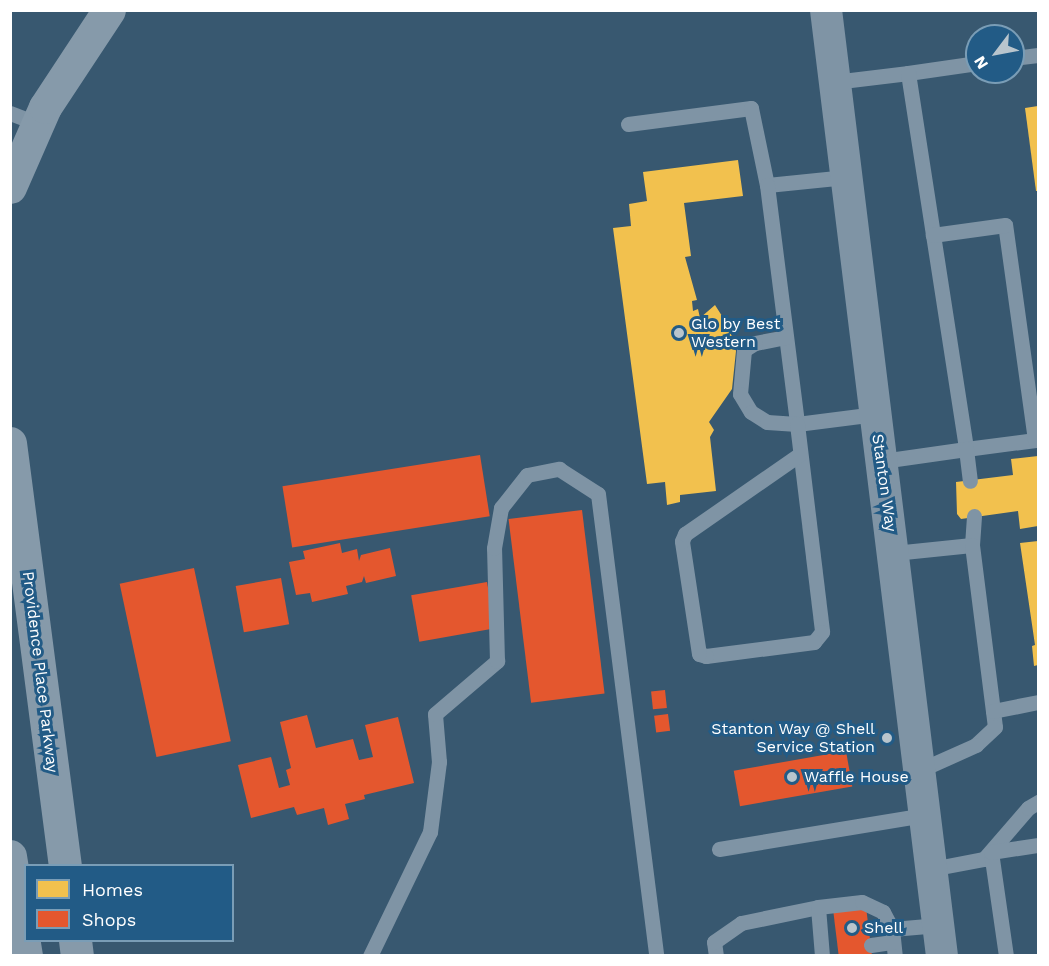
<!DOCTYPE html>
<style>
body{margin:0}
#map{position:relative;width:1049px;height:966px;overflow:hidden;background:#385870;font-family:"Work Sans",sans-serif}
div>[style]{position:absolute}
.homes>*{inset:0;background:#f2c14e}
.shops>*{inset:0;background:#e4572e;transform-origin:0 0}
.lane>*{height:15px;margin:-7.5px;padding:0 7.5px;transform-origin:7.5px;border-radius:7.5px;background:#7f94a5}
.street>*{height:32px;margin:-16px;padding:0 16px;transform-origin:16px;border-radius:16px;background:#7f94a5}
.secondary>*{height:33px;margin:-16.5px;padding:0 16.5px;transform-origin:16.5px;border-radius:16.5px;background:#869aaa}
.dots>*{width:16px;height:16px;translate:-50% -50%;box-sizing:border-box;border:3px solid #225b86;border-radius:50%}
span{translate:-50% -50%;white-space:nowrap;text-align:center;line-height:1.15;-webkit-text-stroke:6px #225b86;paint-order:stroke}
.poi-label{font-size:16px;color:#fff}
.left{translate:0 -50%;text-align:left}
.right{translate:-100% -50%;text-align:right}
.street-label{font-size:16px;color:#fff}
.frame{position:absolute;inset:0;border:12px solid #fff;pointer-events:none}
.legend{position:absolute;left:24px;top:864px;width:210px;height:78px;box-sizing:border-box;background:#225b86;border:2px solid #7a9db6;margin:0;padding:8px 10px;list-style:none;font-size:18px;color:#fff}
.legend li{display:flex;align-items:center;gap:12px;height:30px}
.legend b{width:30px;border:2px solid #7a9db6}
.north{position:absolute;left:965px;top:24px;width:60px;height:60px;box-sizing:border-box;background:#225b86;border:2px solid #7a9db6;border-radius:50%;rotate:238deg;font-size:16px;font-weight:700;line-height:24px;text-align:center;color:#fff}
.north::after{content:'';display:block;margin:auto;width:21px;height:27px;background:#b9c5cd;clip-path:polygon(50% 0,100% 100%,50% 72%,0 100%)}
</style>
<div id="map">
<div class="homes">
<div style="clip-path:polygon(1038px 106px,1038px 191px,1036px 191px,1025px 108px)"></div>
<div style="clip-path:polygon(738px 160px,743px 196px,684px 203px,691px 256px,685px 257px,697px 300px,692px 301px,693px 311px,698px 309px,700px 318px,715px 305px,729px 327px,736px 351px,732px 389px,709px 422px,714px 430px,710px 437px,716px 491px,680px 495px,680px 502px,667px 505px,665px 482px,647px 484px,613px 228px,631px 226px,629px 204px,647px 201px,643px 172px)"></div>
<div style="clip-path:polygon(1038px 456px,1038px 526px,1020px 529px,1018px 511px,961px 519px,957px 514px,956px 482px,1013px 475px,1011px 459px)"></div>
<div style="clip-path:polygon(1038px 541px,1038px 665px,1034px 666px,1032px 646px,1035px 645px,1020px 543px)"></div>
</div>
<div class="shops">
<div style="left:480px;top:455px;width:62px;height:200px;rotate:81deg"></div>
<div style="left:582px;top:510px;width:185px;height:74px;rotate:83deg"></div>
<div style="clip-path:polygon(340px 543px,342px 553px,357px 549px,359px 561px,361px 555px,390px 548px,396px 576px,366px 583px,364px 576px,362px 582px,346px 586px,348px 594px,312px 602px,310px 593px,296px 595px,289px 562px,305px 559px,303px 551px)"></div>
<div style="left:194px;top:568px;width:177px;height:76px;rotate:78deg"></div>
<div style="left:281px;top:578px;width:47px;height:46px;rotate:80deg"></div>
<div style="left:487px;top:582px;width:47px;height:77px;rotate:80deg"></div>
<div style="left:665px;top:690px;width:18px;height:14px;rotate:84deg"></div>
<div style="left:668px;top:714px;width:17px;height:14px;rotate:83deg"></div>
<div style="clip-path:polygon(307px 715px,316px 748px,353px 739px,359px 760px,373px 757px,365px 725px,398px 717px,414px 783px,364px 795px,365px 799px,345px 804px,349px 819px,328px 825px,324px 808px,297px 815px,294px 807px,251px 818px,238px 765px,271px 757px,279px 788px,290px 785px,286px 770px,291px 768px,280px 722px)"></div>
<div style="left:846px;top:751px;width:36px;height:114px;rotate:80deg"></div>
<div style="left:866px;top:907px;width:49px;height:33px;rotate:83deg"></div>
</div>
<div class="lane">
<div style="left:1013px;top:58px;width:25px;rotate:-7deg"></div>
<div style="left:908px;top:73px;width:70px;rotate:-8.2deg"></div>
<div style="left:834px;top:82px;width:75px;rotate:-6.9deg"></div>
<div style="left:908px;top:73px;width:380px;rotate:81.2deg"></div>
<div style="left:966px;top:449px;width:70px;rotate:-7.4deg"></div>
<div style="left:1035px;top:440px;width:217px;rotate:-97.9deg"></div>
<div style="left:1005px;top:225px;width:73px;rotate:172.1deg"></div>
<div style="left:10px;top:113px;width:30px;rotate:21deg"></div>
<div style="left:628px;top:124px;width:124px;rotate:-7.4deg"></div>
<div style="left:751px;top:108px;width:79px;rotate:78.3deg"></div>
<div style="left:846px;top:177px;width:79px;rotate:174.2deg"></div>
<div style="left:767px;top:185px;width:241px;rotate:82.8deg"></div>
<div style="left:797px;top:424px;width:79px;rotate:-7.3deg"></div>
<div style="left:786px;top:337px;width:32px;rotate:169deg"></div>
<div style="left:755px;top:343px;width:13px;rotate:148deg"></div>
<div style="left:744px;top:350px;width:44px;rotate:95.2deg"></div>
<div style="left:740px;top:394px;width:21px;rotate:59deg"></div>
<div style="left:751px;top:412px;width:19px;rotate:32deg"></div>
<div style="left:767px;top:422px;width:30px;rotate:4deg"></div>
<div style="left:797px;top:424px;width:209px;rotate:83.1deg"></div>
<div style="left:822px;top:632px;width:13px;rotate:129deg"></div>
<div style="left:814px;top:642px;width:109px;rotate:172.6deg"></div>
<div style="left:706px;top:656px;width:7px;rotate:-164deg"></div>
<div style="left:699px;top:654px;width:114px;rotate:-98.6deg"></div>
<div style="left:682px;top:541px;width:8px;rotate:-67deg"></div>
<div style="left:685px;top:534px;width:140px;rotate:-34.8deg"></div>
<div style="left:882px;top:461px;width:85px;rotate:-8.1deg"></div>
<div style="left:966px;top:449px;width:32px;rotate:83deg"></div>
<div style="left:972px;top:545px;width:29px;rotate:-86deg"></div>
<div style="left:894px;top:553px;width:78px;rotate:-5.9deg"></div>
<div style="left:972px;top:545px;width:183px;rotate:82.8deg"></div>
<div style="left:995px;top:727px;width:26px;rotate:137deg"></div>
<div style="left:976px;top:745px;width:61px;rotate:155.9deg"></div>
<div style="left:993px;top:711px;width:46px;rotate:-11.3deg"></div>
<div style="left:719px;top:849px;width:209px;rotate:-9.4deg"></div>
<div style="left:931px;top:869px;width:54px;rotate:-10.7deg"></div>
<div style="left:984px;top:859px;width:67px;rotate:-49.2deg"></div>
<div style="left:1028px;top:808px;width:12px;rotate:-31deg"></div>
<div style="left:892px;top:929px;width:27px;rotate:84deg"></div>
<div style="left:871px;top:945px;width:22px;rotate:-8deg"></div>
<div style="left:370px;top:956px;width:138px;rotate:-64.2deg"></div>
<div style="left:430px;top:832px;width:71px;rotate:-82.7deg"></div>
<div style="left:439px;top:762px;width:48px;rotate:-94.8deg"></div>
<div style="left:435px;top:714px;width:82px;rotate:-40.5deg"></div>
<div style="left:497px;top:661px;width:113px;rotate:-91.5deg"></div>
<div style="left:494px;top:548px;width:41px;rotate:-80.1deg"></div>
<div style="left:501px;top:508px;width:42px;rotate:-51.8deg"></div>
<div style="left:527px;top:475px;width:33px;rotate:-11deg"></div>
<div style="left:559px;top:469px;width:46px;rotate:32.7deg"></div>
<div style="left:598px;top:494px;width:466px;rotate:82.8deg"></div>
<div style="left:716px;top:956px;width:14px;rotate:-98deg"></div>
<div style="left:714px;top:942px;width:33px;rotate:-35deg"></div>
<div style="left:741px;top:923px;width:79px;rotate:-11.7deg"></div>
<div style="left:822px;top:956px;width:49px;rotate:-94.7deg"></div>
<div style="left:818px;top:907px;width:44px;rotate:-6.5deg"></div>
<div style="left:862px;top:902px;width:23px;rotate:25deg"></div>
<div style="left:883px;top:912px;width:19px;rotate:62deg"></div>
<div style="left:892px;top:929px;width:47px;rotate:-4.9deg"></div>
<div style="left:1006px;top:956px;width:105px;rotate:-98.2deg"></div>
<div style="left:991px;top:852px;width:48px;rotate:-8.5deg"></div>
</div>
<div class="street">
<div style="left:826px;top:10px;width:953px;rotate:83.01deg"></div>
</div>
<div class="secondary">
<div style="left:10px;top:187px;width:87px;rotate:-66.4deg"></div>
<div style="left:45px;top:107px;width:116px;rotate:-56.6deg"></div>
<div style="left:10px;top:443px;width:427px;rotate:82.6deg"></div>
<div style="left:10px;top:856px;width:101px;rotate:80.9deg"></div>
<div style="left:75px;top:940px;width:16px;rotate:83deg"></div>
</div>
<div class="dots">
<div style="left:679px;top:333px;background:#b9c5cd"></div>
<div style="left:887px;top:738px;background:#b9c5cd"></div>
<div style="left:792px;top:777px;background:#b9c5cd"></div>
<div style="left:852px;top:928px;background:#b9c5cd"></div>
</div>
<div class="poi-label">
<span class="left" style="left:691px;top:333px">Glo by Best<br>Western</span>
<span class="right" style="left:875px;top:738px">Stanton Way @ Shell<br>Service Station</span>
<span class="left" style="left:804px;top:777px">Waffle House</span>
<span class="left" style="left:864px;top:928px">Shell</span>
</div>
<div class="street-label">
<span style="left:884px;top:483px;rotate:82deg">Stanton Way</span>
<span style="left:40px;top:672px;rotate:83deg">Providence Place Parkway</span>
</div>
<div class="frame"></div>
<ul class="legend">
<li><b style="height:16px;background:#f2c14e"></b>Homes</li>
<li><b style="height:16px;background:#e4572e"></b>Shops</li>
</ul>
<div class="north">N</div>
</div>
